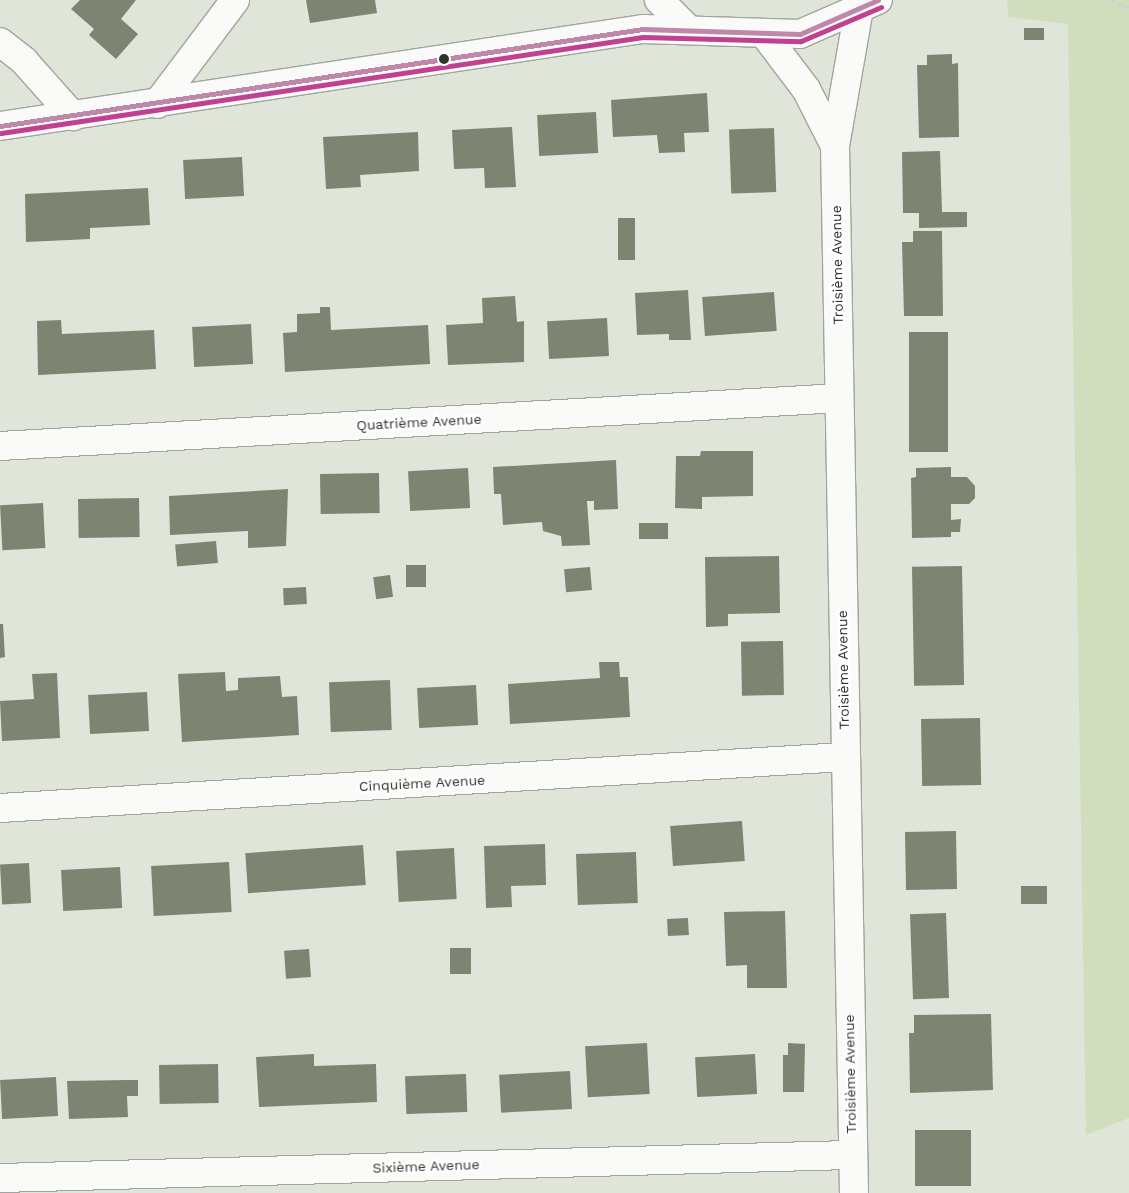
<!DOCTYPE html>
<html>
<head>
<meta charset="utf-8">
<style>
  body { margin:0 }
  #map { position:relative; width:1129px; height:1193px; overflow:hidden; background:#dfe5d9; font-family:"Work Sans",sans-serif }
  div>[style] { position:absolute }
  .green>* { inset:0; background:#d0debe }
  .building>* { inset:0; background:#7d8472; transform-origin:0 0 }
  .path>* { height:3px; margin-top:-1.5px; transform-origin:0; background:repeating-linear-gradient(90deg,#d1d2cf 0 4px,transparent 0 8px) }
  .roads { filter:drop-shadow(1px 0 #a1a59c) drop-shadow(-1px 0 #a1a59c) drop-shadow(0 1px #a1a59c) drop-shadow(0 -1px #a1a59c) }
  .street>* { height:28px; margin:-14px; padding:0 14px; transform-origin:14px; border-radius:14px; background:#fafbf9 }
  .secondary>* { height:28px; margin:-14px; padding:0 14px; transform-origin:14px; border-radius:14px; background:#fafbf9 }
  .bus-1>* { height:5px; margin:-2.5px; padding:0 2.5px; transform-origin:2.5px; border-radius:2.5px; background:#bf87aa }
  .bus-2>* { height:5px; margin:-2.5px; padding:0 2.5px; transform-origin:2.5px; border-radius:2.5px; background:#c04191 }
  .dots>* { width:14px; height:14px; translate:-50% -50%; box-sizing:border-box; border:2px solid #fff; border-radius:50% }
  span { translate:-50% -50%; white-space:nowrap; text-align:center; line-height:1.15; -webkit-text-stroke:5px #fff; paint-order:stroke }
  .street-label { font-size:14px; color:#2f332b }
</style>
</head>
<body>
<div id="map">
  <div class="green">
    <div style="clip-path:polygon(1007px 0,1129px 0,1129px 1118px,1086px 1135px,1068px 24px,1008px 17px)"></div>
  </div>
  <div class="building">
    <div style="clip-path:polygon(80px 0,136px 0,121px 19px,138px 34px,116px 59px,89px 35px,94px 29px,71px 9px)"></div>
    <div style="clip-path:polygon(306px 0,375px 0,377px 13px,310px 23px)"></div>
    <div style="left:1024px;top:28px;width:20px;height:12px"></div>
    <div style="clip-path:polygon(952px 54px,952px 64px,958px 63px,959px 137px,919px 138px,917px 65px,927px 65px,927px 55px)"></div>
    <div style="clip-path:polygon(707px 93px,709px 132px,684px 133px,685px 152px,659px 153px,657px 135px,613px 137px,611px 100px)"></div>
    <div style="left:596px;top:112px;width:41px;height:59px;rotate:87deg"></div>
    <div style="clip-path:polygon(512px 127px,516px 187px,485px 188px,484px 168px,454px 169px,452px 130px)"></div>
    <div style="left:774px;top:128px;width:64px;height:45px;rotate:88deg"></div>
    <div style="clip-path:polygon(418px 132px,419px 171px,360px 175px,361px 187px,326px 189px,323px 137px)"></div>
    <div style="clip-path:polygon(940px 151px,942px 212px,967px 212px,967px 227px,919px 228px,919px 213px,903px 213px,902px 152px)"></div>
    <div style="left:242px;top:157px;width:39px;height:59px;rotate:87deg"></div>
    <div style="clip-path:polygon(148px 188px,150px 225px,90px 228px,90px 239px,26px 242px,25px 194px)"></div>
    <div style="left:618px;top:218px;width:17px;height:42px"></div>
    <div style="clip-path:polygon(913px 231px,942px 231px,943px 316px,904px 316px,902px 242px,913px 242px)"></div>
    <div style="clip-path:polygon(688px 290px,691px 340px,669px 340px,669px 334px,637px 335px,635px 293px)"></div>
    <div style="left:774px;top:292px;width:39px;height:72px;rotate:86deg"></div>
    <div style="clip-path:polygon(515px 296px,517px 322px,524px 321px,524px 362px,448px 365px,446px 325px,483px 323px,482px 298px)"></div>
    <div style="clip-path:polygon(320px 307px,330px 307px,331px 330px,428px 325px,430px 364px,285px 372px,283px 333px,297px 332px,297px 314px,320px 313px)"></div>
    <div style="left:607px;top:318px;width:38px;height:60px;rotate:87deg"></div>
    <div style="clip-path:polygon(61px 320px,62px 334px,154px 330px,156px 369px,38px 375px,37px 321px)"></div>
    <div style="left:251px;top:324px;width:40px;height:59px;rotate:87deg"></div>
    <div style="left:909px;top:332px;width:39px;height:120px"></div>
    <div style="clip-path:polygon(701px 451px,753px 451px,753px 496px,702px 497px,702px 509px,675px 508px,676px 456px,700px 456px)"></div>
    <div style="clip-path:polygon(616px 460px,618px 509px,594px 510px,594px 501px,587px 501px,590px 545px,562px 546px,561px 536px,543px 531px,542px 522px,503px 525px,501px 494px,494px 494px,493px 467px)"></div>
    <div style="clip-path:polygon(951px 467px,951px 477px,967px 477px,975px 486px,975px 498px,969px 504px,951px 504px,951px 520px,961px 519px,960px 532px,951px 532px,951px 537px,912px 538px,911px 478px,916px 477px,916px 468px)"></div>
    <div style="left:468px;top:468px;width:40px;height:60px;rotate:87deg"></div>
    <div style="left:379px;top:473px;width:40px;height:59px;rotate:89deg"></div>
    <div style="clip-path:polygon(288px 489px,286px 546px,248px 548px,248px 531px,170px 535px,169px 496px)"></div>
    <div style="left:139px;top:498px;width:39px;height:61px;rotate:89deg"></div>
    <div style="left:43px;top:503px;width:45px;height:43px;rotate:87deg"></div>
    <div style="left:639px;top:523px;width:29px;height:16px"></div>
    <div style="left:216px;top:541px;width:22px;height:41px;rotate:85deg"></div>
    <div style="clip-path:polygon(779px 556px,780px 613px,728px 614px,728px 626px,706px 627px,705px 557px)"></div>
    <div style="left:406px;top:565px;width:20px;height:22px"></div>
    <div style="left:962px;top:566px;width:119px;height:50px;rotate:89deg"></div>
    <div style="left:590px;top:567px;width:23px;height:26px;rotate:85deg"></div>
    <div style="left:390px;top:575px;width:22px;height:17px;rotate:82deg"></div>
    <div style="left:306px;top:587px;width:17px;height:23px;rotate:87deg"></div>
    <div style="clip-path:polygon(0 624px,3px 624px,5px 657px,0 658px)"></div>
    <div style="left:783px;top:641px;width:54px;height:42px;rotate:89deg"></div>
    <div style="clip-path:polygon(599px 662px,619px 662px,620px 677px,628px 677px,630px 717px,510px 724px,508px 684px,600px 678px)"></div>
    <div style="clip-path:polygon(225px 672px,226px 691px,238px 690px,238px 678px,280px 676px,282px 697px,297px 696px,299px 735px,182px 742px,178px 674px)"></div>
    <div style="clip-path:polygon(57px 673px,60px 738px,2px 741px,0 701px,34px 699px,32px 674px)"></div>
    <div style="left:390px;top:680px;width:50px;height:61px;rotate:88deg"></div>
    <div style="left:476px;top:685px;width:40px;height:59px;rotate:87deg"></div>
    <div style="left:147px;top:692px;width:39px;height:59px;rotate:87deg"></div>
    <div style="left:980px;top:718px;width:67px;height:59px;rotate:89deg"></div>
    <div style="left:742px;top:821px;width:40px;height:72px;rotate:86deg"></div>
    <div style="left:956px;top:831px;width:58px;height:51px;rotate:89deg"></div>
    <div style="clip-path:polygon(545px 844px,546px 885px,511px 886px,512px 907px,486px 908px,484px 846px)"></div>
    <div style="left:363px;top:845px;width:40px;height:118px;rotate:86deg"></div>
    <div style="left:454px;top:848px;width:51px;height:58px;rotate:87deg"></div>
    <div style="left:636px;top:852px;width:51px;height:60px;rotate:88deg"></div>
    <div style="left:229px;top:862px;width:50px;height:78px;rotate:87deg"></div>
    <div style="left:29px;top:863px;width:40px;height:29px;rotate:87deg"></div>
    <div style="left:120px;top:867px;width:41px;height:59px;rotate:87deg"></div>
    <div style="left:1021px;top:886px;width:26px;height:18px"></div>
    <div style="clip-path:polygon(785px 911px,787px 988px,747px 988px,747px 965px,726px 966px,724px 912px)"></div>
    <div style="left:946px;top:913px;width:85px;height:36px;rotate:88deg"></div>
    <div style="left:688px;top:918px;width:17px;height:21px;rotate:87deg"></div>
    <div style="left:450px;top:948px;width:21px;height:26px"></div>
    <div style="left:309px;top:949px;width:28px;height:25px;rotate:86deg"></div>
    <div style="clip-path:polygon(991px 1014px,993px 1090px,910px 1093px,909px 1033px,914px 1033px,914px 1015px)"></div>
    <div style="left:647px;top:1043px;width:51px;height:62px;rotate:87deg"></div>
    <div style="clip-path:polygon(788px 1043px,805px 1044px,804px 1092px,783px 1092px,783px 1055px,788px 1055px)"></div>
    <div style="clip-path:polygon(314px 1054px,314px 1066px,376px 1064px,377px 1102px,259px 1107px,256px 1057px)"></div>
    <div style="left:755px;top:1054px;width:40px;height:60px;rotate:87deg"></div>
    <div style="left:218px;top:1064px;width:39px;height:59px;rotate:89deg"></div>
    <div style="left:570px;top:1071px;width:38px;height:71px;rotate:87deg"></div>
    <div style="left:466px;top:1074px;width:38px;height:61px;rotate:88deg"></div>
    <div style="left:56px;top:1077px;width:39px;height:56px;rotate:87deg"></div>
    <div style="clip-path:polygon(127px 1080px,138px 1080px,138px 1096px,127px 1096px,128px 1117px,69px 1119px,67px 1081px)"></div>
    <div style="left:971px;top:1130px;width:56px;height:56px;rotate:90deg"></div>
  </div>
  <div class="path">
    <div style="left:1110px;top:0;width:21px;rotate:23deg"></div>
  </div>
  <div class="roads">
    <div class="street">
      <div style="left:659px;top:0;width:40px;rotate:45deg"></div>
      <div style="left:765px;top:35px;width:68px;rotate:52.8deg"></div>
      <div style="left:806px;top:89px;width:64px;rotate:63deg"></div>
      <div style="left:0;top:42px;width:31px;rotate:38deg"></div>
      <div style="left:24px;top:61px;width:74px;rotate:48.3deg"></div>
      <div style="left:157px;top:104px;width:130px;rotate:-53.1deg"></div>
      <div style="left:0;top:446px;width:840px;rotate:-3.27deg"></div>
      <div style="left:0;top:808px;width:846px;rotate:-3.46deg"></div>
      <div style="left:0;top:1178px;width:852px;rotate:-1.55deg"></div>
      <div style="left:854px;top:1193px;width:1047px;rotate:-91.04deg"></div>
      <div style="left:835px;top:146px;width:139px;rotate:-80.1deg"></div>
    </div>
    <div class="secondary">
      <div style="left:0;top:126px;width:650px;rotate:-8.58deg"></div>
      <div style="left:643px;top:29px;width:157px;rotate:1.8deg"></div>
      <div style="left:800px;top:34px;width:85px;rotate:-23.6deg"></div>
    </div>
  </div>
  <div class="bus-1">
    <div style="left:0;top:126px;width:650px;rotate:-8.58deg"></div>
    <div style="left:643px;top:29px;width:157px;rotate:1.8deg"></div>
    <div style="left:800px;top:34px;width:85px;rotate:-23.6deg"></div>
  </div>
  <div class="bus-2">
    <div style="left:1px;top:133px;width:649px;rotate:-8.5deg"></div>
    <div style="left:643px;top:37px;width:158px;rotate:1.5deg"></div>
    <div style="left:801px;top:41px;width:87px;rotate:-23deg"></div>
  </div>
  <div class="dots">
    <div style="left:444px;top:59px;background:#2f332b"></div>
  </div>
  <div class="street-label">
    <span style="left:837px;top:265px;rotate:-91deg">Troisième Avenue</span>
    <span style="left:419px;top:422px;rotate:-3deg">Quatrième Avenue</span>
    <span style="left:843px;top:670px;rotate:-91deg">Troisième Avenue</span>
    <span style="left:422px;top:783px;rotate:-3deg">Cinquième Avenue</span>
    <span style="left:850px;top:1074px;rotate:-91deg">Troisième Avenue</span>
    <span style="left:426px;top:1166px;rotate:-2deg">Sixième Avenue</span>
  </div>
</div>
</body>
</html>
